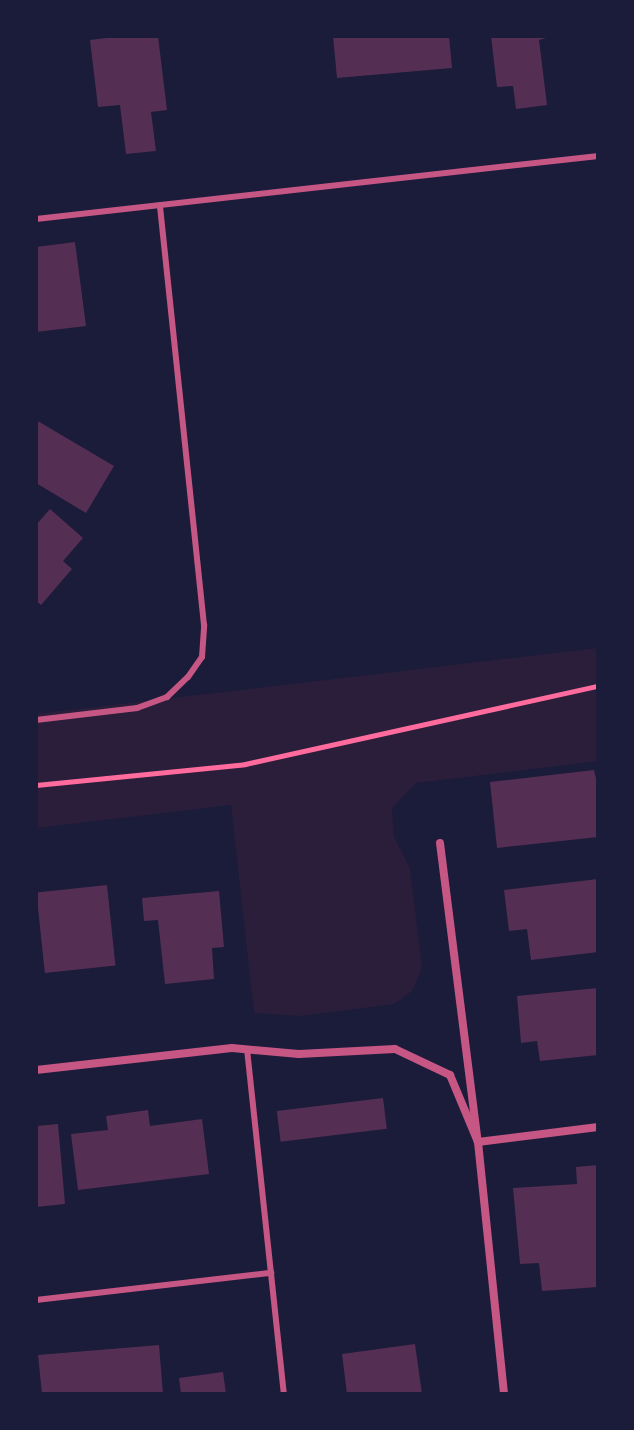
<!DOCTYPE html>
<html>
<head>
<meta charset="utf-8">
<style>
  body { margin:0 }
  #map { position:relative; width:634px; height:1430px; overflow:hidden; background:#1b1b3a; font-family:"Asap Condensed",sans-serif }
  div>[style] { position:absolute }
  .green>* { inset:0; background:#2a1e3b }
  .building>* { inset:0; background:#542f53; transform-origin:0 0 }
  .path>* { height:5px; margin:-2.5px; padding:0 2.5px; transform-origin:2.5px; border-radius:2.5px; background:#ff6b9d }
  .service>* { height:6px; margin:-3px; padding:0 3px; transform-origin:3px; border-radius:3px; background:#c65784 }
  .minor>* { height:8px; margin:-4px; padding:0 4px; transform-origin:4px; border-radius:4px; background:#c65784 }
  span { translate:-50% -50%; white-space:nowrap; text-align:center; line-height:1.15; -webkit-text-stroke:8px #1b1b3a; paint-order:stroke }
  .frame { position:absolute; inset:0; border:38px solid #1b1b3a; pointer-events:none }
</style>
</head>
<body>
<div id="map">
  <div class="green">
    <div style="clip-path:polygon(598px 648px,598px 761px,416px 783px,392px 808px,394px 837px,410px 868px,422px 968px,412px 991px,394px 1004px,300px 1016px,254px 1013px,231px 805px,36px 828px,36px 714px)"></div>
  </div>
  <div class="building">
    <div style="clip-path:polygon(123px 36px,158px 36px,167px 110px,151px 112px,156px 151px,126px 154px,120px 105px,98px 107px,90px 40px)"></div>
    <div style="clip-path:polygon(333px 36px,449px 36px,452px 68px,337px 78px)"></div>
    <div style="clip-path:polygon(491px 36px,553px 36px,539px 40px,547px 105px,516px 109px,513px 86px,497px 87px)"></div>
    <div style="clip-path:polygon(75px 242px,86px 326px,36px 332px,36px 247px)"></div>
    <div style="clip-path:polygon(36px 420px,114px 466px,86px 513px,36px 483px)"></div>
    <div style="clip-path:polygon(50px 509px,83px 538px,63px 561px,72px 569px,41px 605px,36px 601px,36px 525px)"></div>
    <div style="clip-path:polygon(594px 770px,598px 787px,598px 837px,497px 848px,490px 782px)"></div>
    <div style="clip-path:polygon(598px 879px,598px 952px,531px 960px,527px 929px,509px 931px,504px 890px)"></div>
    <div style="left:107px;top:885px;width:81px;height:71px;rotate:84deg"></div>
    <div style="clip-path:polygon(219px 891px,224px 947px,212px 948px,214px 979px,165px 984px,158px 920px,144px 921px,142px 898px)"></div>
    <div style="clip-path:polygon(598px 988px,598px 1055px,540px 1061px,537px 1041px,521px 1043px,517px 996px)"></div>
    <div style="left:383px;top:1098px;width:31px;height:107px;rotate:83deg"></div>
    <div style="clip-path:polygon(148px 1110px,150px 1126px,202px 1119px,209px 1174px,78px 1190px,71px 1134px,108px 1130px,106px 1116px)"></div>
    <div style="clip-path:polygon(58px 1124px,65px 1204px,36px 1207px,36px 1126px)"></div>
    <div style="clip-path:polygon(598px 1165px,598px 1287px,542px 1291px,539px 1263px,520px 1264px,513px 1188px,577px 1184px,576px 1167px)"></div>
    <div style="clip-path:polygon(415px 1344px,422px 1394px,347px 1394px,342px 1354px)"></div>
    <div style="clip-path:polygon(159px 1345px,163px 1394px,42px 1394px,38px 1355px)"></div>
    <div style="clip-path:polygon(223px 1372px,226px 1394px,181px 1394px,179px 1378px)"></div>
  </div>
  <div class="path">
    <div style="left:36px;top:785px;width:210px;rotate:-5.7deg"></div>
    <div style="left:245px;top:764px;width:362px;rotate:-12.5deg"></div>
  </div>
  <div class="service">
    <div style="left:36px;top:219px;width:566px;rotate:-6.4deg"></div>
    <div style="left:36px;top:720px;width:102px;rotate:-6.8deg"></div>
    <div style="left:137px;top:708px;width:32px;rotate:-20deg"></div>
    <div style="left:167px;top:697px;width:29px;rotate:-44deg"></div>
    <div style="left:188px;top:677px;width:24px;rotate:-55deg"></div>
    <div style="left:202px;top:657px;width:32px;rotate:-86deg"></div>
    <div style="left:204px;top:625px;width:422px;rotate:-96deg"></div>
    <div style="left:247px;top:1049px;width:347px;rotate:83.9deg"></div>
    <div style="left:36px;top:1300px;width:237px;rotate:-6.6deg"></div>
  </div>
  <div class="minor">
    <div style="left:440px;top:843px;width:301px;rotate:82.8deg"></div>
    <div style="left:478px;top:1142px;width:253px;rotate:84.1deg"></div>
    <div style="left:36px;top:1070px;width:197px;rotate:-6.4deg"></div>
    <div style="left:232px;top:1048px;width:67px;rotate:5.1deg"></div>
    <div style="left:299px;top:1054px;width:96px;rotate:-3deg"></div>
    <div style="left:395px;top:1049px;width:61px;rotate:25.3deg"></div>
    <div style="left:450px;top:1075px;width:73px;rotate:67.3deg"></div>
    <div style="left:478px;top:1142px;width:121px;rotate:-7.1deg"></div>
  </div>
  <div class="frame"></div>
</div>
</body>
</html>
